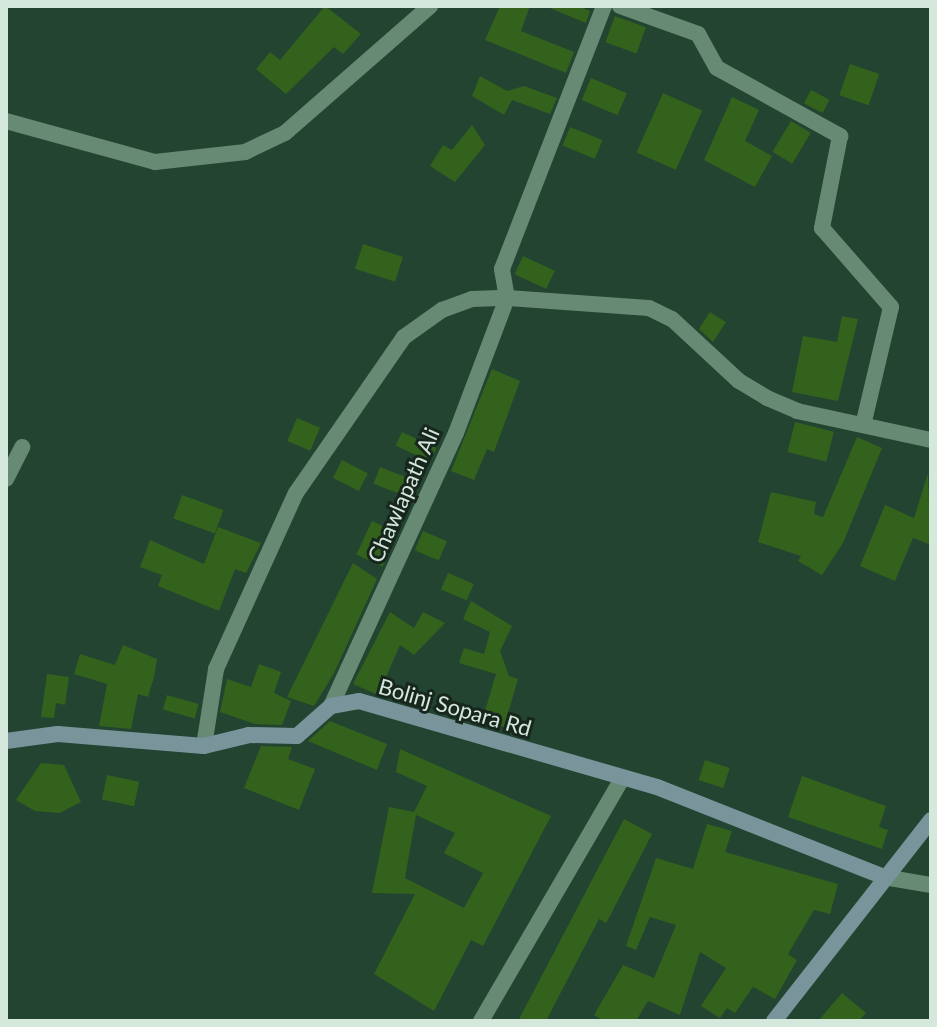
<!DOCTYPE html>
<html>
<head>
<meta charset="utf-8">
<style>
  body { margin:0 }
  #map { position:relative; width:937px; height:1027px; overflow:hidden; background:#224431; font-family:Lato,sans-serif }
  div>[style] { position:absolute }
  .building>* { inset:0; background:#33621c; transform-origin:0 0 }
  .street>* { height:16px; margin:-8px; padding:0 8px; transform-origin:8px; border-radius:8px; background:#668a74 }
  .secondary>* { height:16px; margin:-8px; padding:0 8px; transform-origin:8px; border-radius:8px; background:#79959b }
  span { translate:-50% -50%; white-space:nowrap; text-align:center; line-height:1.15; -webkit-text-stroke:6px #18271e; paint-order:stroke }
  .street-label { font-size:22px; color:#d5e8dc }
  .frame { position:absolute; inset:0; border:8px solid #d5e8dc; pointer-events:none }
</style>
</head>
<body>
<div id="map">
  <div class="building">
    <div style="clip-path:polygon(325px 6px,361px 34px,343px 54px,334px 47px,286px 94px,256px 69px,270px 52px,280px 60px)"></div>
    <div style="clip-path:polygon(500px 6px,530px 6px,521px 31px,574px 52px,566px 73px,485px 40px)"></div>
    <div style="clip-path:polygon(545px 6px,578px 6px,590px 11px,586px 23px)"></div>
    <div style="left:615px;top:16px;width:33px;height:28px;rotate:20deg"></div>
    <div style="left:850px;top:64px;width:31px;height:33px;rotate:19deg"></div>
    <div style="clip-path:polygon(480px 76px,507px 91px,524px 86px,557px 98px,550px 114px,512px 100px,504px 115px,472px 96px)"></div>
    <div style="left:591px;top:78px;width:39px;height:24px;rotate:23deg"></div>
    <div style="left:811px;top:90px;width:21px;height:15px;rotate:28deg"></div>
    <div style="left:663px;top:93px;width:43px;height:65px;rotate:24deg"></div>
    <div style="clip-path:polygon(732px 97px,759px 110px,745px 141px,772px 156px,755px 187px,704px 160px)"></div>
    <div style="left:791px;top:121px;width:23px;height:36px;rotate:31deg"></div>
    <div style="clip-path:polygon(472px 125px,485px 145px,455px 182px,430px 166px,443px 145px,452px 150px)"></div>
    <div style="left:570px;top:127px;width:35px;height:20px;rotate:22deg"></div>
    <div style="left:363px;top:244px;width:42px;height:26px;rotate:18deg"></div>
    <div style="left:523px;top:256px;width:35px;height:20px;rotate:25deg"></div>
    <div style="clip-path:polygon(710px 312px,726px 322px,713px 342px,699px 329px)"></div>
    <div style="clip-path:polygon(842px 316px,858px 319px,838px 401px,792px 392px,803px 336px,837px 342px)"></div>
    <div style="clip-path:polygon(492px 369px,520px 381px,494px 452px,487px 449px,474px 480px,451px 471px)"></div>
    <div style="left:297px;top:418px;width:25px;height:25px;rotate:23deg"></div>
    <div style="left:795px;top:422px;width:40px;height:31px;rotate:14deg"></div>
    <div style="left:402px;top:432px;width:38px;height:15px;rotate:25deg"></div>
    <div style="clip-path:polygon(857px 437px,882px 448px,843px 543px,822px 575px,798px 561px,801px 556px,758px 542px,771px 492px,816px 502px,814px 514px,823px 517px)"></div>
    <div style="left:342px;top:460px;width:29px;height:20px;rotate:27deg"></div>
    <div style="left:380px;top:467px;width:36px;height:18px;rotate:21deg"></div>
    <div style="clip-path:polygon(928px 473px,931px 545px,913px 538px,895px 581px,860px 566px,885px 505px,914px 518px)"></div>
    <div style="left:182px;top:495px;width:44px;height:25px;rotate:20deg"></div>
    <div style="left:372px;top:521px;width:29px;height:37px;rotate:25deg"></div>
    <div style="clip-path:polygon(218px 527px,261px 543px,246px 573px,235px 569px,219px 611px,158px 586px,162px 575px,140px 567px,150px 540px,204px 564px)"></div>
    <div style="left:423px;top:531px;width:26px;height:21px;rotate:23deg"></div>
    <div style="clip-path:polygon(353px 563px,377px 579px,334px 673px,314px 706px,287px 697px)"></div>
    <div style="left:448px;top:573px;width:28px;height:18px;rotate:23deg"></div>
    <div style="clip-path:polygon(471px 601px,512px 626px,500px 651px,509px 676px,518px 679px,504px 727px,482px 721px,496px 674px,459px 663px,464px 648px,484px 654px,490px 632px,463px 619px)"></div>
    <div style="clip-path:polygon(390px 612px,414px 628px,423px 612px,445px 623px,414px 655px,400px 645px,378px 695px,353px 684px)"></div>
    <div style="clip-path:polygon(123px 645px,157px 659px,154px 677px,148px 697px,138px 694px,131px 729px,99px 726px,107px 684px,74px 674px,80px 654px,115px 665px)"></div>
    <div style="clip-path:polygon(259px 664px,281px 672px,274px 693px,291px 701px,282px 725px,255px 724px,220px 712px,227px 679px,251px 687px)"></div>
    <div style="clip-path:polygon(47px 674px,69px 677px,65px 705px,56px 703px,54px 718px,41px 717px)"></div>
    <div style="left:167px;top:695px;width:33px;height:15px;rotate:16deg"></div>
    <div style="clip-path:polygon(330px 721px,387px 744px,377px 770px,308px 741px)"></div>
    <div style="clip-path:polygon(261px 746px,292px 747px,288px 759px,315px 769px,299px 810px,244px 788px)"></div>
    <div style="clip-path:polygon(evenodd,400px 749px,551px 816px,483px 946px,471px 940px,434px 1011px,374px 974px,415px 894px,372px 893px,389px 807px,414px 812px,427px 786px,396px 772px,400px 749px,416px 815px,455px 833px,444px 853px,483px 873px,464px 908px,405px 878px,416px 815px)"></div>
    <div style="left:705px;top:760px;width:26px;height:21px;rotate:18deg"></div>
    <div style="clip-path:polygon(41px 763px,64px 765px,81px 802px,60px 813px,35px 811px,16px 800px)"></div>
    <div style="left:107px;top:775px;width:33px;height:25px;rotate:12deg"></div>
    <div style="clip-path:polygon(802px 776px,886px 806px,879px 827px,888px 830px,882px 849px,788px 817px)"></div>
    <div style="clip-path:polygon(624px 819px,652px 834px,611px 914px,606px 923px,599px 919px,546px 1021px,518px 1021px)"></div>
    <div style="clip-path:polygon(707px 824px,732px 831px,725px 852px,838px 884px,830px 914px,814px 910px,788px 954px,797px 960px,775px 999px,753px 987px,735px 1013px,727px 1008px,720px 1018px,701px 1006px,726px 968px,700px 952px,680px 1015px,648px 1001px,636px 1021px,604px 1021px,594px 1015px,623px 965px,654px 978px,676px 925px,650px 917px,636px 950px,626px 946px,656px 858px,693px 869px)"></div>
    <div style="clip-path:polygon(842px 993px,866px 1013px,859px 1021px,818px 1021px)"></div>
  </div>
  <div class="street">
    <div style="left:620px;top:6px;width:83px;rotate:19.7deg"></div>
    <div style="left:698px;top:34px;width:39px;rotate:61deg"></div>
    <div style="left:717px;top:68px;width:141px;rotate:28.9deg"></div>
    <div style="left:840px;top:136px;width:94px;rotate:101.1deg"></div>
    <div style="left:822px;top:228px;width:105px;rotate:48.9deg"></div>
    <div style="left:891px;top:307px;width:121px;rotate:103.3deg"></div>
    <div style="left:6px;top:121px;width:155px;rotate:15.4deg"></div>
    <div style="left:155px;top:162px;width:91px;rotate:-6.3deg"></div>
    <div style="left:245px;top:152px;width:44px;rotate:-25.4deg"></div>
    <div style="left:285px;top:133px;width:193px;rotate:-41.2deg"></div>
    <div style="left:507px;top:298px;width:29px;rotate:-100deg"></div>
    <div style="left:502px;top:269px;width:282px;rotate:-68.8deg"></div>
    <div style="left:6px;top:479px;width:36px;rotate:-63deg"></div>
    <div style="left:331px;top:706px;width:300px;rotate:-65.4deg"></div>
    <div style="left:456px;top:433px;width:144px;rotate:-69.3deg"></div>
    <div style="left:204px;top:746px;width:78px;rotate:-81.1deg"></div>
    <div style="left:216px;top:669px;width:193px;rotate:-65.6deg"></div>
    <div style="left:296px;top:493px;width:190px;rotate:-55.3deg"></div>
    <div style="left:404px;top:337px;width:47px;rotate:-35.4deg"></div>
    <div style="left:442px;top:310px;width:32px;rotate:-20deg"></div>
    <div style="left:472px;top:299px;width:35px;rotate:-2deg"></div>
    <div style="left:507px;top:298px;width:142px;rotate:4deg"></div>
    <div style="left:649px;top:308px;width:25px;rotate:26deg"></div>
    <div style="left:672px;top:319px;width:91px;rotate:42.8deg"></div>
    <div style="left:739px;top:381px;width:33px;rotate:31deg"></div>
    <div style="left:767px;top:398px;width:33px;rotate:23deg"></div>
    <div style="left:797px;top:411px;width:137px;rotate:12.2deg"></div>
    <div style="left:884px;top:877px;width:48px;rotate:9.7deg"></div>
    <div style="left:481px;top:1021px;width:280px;rotate:-59.8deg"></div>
  </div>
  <div class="secondary">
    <div style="left:6px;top:741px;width:52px;rotate:-7.7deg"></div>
    <div style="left:58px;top:734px;width:146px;rotate:4.7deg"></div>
    <div style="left:204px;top:746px;width:46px;rotate:-13.7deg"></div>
    <div style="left:249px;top:735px;width:48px;rotate:1.2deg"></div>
    <div style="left:297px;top:736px;width:45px;rotate:-41.4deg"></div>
    <div style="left:331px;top:706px;width:28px;rotate:-10deg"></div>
    <div style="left:359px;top:701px;width:310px;rotate:16.1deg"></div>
    <div style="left:657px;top:787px;width:244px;rotate:21.6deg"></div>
    <div style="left:774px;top:1021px;width:255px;rotate:-52deg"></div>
  </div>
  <div class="street-label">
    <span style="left:403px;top:495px;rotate:-66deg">Chawlapath Ali</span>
    <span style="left:455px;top:707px;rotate:16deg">Bolinj Sopara Rd</span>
  </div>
  <div class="frame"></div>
</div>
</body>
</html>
